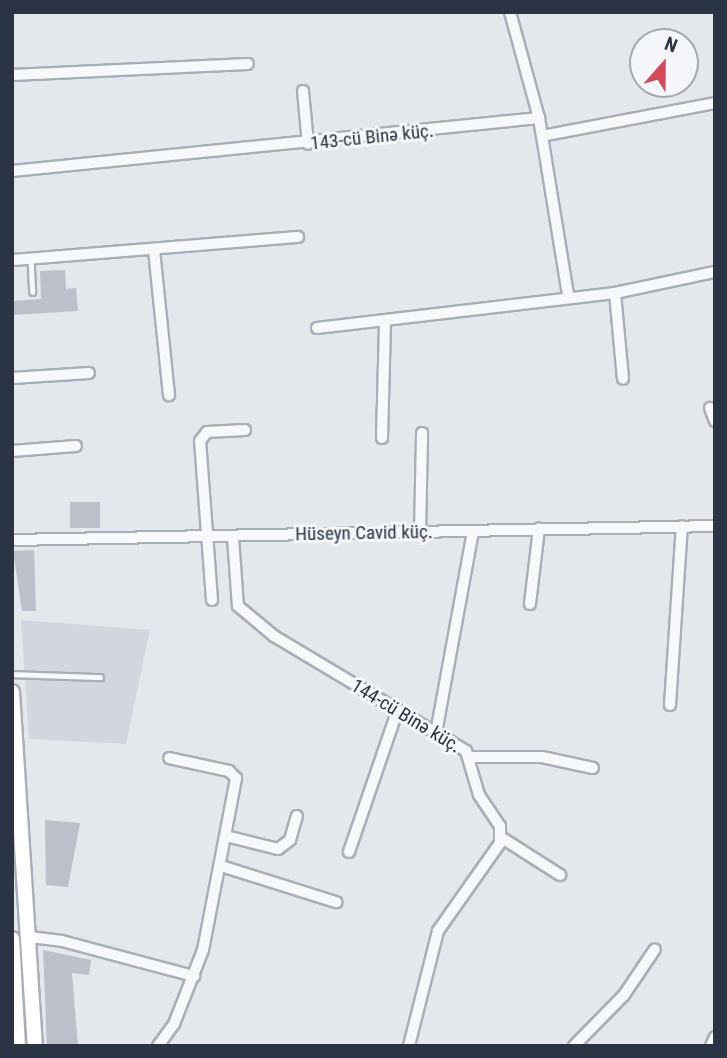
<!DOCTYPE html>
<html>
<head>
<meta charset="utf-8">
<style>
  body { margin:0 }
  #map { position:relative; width:727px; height:1058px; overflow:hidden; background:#e4e7ec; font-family:"Roboto Condensed",sans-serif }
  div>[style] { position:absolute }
  .built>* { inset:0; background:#d2d6de }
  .building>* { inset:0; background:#bbc0ca; transform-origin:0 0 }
  .roads { filter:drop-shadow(2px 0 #a9aeb7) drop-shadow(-2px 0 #a9aeb7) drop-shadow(0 2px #a9aeb7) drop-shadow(0 -2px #a9aeb7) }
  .lane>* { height:4.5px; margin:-2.25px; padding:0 2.25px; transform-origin:2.25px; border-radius:2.25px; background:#f7f8fa }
  .street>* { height:10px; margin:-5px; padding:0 5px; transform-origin:5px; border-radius:5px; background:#f7f8fa }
  .secondary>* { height:14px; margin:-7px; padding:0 7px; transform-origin:7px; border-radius:7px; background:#fff }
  span { translate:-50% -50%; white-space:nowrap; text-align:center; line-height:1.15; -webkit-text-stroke:6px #f4f6f9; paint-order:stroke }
  .street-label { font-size:19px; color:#2b3445 }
  .frame { position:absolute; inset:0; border:14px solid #2b3445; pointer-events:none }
  .north { position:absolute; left:629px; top:28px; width:70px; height:70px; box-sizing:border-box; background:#f4f6f9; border:2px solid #a4a8b1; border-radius:50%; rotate:21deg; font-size:19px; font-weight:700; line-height:28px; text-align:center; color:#2b3445 }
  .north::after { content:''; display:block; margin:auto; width:24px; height:32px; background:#d1495b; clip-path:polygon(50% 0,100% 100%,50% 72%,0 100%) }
</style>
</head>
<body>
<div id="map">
  <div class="built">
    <div style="clip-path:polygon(21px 620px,150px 630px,126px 744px,29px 739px)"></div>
  </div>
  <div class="building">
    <div style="clip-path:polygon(65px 270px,66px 289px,76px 288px,78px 311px,12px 315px,12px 301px,41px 299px,40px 271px)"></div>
    <div style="left:100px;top:502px;width:26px;height:30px;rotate:90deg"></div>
    <div style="clip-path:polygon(34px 550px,36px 611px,22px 611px,13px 551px)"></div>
    <div style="clip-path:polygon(45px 820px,80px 823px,68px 887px,46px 885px)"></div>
    <div style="clip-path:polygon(43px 950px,91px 960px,89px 975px,72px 973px,78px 1046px,47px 1046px)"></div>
  </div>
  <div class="roads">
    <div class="lane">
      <div style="left:31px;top:259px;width:33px;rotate:87deg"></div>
      <div style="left:12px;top:674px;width:88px;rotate:2deg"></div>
    </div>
    <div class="street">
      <div style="left:510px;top:12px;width:110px;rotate:74.7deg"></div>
      <div style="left:12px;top:75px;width:236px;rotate:-2.7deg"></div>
      <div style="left:303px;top:91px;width:53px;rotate:84.6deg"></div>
      <div style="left:542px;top:136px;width:161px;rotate:80.7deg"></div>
      <div style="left:12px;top:171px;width:530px;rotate:-5.74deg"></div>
      <div style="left:539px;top:118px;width:18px;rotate:81deg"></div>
      <div style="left:542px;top:136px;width:176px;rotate:-10.8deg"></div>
      <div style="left:154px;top:250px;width:146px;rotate:84.1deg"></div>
      <div style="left:12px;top:260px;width:287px;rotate:-4.6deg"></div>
      <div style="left:615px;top:293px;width:86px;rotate:84.7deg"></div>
      <div style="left:317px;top:328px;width:300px;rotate:-6.7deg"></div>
      <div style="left:615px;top:293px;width:102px;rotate:-11.9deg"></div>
      <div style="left:12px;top:378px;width:77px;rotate:-3.7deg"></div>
      <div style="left:710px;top:408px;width:14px;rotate:69deg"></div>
      <div style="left:382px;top:438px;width:116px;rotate:-88.5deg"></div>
      <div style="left:12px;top:451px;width:64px;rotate:-4.5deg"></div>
      <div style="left:420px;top:532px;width:99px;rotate:-88.8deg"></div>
      <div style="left:233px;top:537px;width:69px;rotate:85.9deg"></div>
      <div style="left:238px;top:606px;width:47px;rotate:39.8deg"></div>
      <div style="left:274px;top:636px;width:224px;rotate:30.9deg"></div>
      <div style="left:466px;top:751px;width:46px;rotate:73.5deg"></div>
      <div style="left:479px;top:795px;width:37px;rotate:56deg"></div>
      <div style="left:500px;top:826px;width:17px;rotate:90deg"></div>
      <div style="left:500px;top:843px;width:108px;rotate:125.2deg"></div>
      <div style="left:438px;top:931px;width:119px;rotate:104.2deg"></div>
      <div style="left:12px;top:540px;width:703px;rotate:-1.14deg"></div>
      <div style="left:212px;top:600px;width:159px;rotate:-94.3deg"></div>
      <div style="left:200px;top:441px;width:11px;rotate:-52deg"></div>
      <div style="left:207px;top:432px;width:38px;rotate:-3deg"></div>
      <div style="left:530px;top:604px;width:76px;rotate:-83.2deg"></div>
      <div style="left:670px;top:705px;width:179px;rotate:-86.2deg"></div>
      <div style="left:436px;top:733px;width:205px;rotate:-79.6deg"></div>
      <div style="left:469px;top:757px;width:73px"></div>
      <div style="left:542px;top:757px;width:52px;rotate:12.2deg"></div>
      <div style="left:226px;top:836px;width:54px;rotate:14deg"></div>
      <div style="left:278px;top:849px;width:15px;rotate:-37deg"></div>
      <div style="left:290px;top:840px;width:25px;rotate:-74deg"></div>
      <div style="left:502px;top:838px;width:69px;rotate:32.5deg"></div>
      <div style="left:349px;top:852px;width:148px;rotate:-71.1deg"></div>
      <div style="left:221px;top:866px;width:121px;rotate:17.4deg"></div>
      <div style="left:30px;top:937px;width:32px;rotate:7deg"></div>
      <div style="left:62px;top:941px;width:137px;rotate:14.9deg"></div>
      <div style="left:158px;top:1046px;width:27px;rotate:-54deg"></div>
      <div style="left:174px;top:1024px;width:79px;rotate:-68.6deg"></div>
      <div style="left:203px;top:950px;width:175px;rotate:-79.1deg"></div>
      <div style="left:236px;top:778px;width:10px;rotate:-135deg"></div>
      <div style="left:229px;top:771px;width:61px;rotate:-167.8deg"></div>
      <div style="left:574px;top:1046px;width:71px;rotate:-45.6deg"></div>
      <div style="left:624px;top:995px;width:55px;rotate:-56deg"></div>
      <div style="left:711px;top:1046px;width:10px;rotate:-66deg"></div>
    </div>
    <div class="secondary">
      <div style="left:12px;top:692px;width:355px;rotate:86.3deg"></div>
      <div style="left:12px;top:939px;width:107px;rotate:86.8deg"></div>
    </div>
  </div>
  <div class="street-label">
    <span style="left:372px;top:137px;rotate:-6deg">143-cü Binə küç.</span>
    <span style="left:364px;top:533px;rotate:-1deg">Hüseyn Cavid küç.</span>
    <span style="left:406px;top:716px;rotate:31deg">144-cü Binə küç.</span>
  </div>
  <div class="frame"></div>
  <div class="north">N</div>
</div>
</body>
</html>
